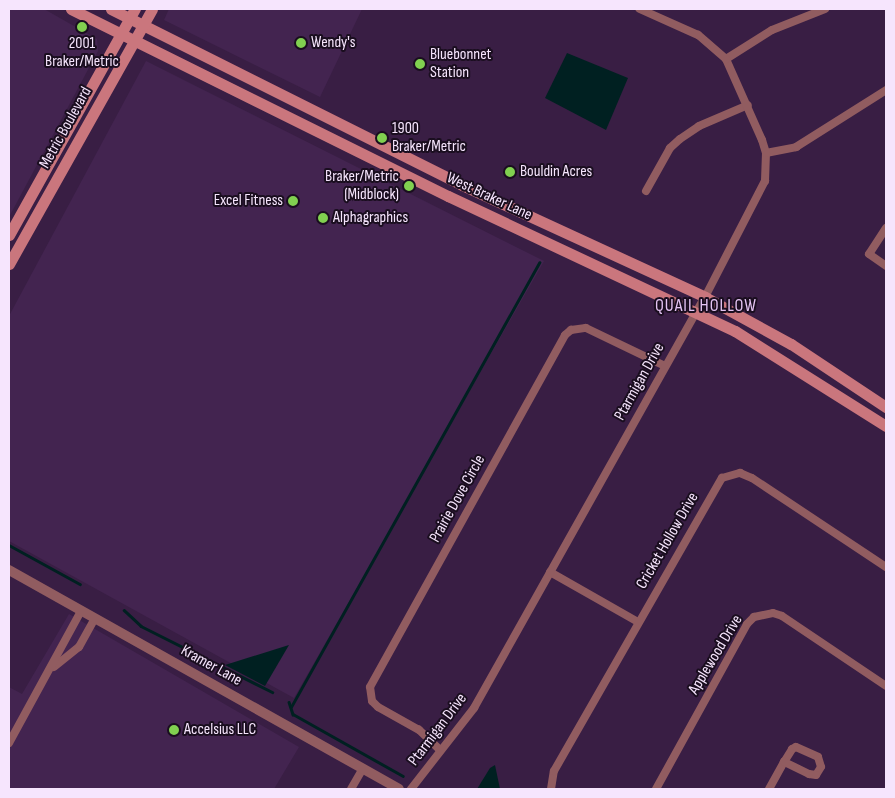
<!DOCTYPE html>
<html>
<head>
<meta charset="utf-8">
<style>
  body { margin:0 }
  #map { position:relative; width:895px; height:798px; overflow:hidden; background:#391e44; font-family:"Sofia Sans Condensed",sans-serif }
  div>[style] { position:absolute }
  .built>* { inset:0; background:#432450 }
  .water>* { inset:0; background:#002021 }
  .stream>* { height:2.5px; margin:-1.25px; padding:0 1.25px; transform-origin:1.25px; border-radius:1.25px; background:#002021 }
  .minor>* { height:8px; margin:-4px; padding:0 4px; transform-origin:4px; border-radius:4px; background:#915c60 }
  .tertiary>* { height:10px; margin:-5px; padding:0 5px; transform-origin:5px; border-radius:5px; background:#915c60 }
  .secondary>* { height:11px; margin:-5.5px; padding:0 5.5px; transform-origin:5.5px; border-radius:5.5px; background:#ca767d }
  .dots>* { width:14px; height:14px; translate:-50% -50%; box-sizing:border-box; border:2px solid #1a0e1f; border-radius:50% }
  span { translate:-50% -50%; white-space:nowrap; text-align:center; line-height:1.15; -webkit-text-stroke:4px #1a0e1f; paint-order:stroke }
  .poi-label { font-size:16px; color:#f6e5fd }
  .left { translate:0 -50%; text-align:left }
  .right { translate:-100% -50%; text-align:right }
  .street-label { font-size:16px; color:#f6e5fd }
  .neighbourhood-label { font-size:18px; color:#e5c4f4; letter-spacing:1px }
  .frame { position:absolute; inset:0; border:10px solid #f6e5fd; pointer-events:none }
</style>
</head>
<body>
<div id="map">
  <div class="built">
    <div style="clip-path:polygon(9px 9px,44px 9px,97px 39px,98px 51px,9px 217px)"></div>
    <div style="clip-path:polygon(169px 9px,362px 9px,320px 97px,164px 20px)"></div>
    <div style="clip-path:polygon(146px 61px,544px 261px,294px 698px,9px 541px,9px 316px)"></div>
    <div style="clip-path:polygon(69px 614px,299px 747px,274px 789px,9px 789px,9px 687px,22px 694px)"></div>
  </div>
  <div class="water">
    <div style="clip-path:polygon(567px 53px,628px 78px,606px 130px,545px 98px)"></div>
    <div style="clip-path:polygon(289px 645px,265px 686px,225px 665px)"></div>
    <div style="clip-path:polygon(495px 765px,500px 789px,477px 789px,490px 768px)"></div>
  </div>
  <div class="stream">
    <div style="left:9px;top:545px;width:81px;rotate:28.8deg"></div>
    <div style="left:124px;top:610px;width:23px;rotate:43deg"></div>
    <div style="left:141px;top:626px;width:147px;rotate:26.7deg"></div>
    <div style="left:289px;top:702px;width:13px;rotate:72deg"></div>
    <div style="left:293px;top:714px;width:126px;rotate:29.4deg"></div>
    <div style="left:291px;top:707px;width:509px;rotate:-60.81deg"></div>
  </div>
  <div class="minor">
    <div style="left:726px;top:59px;width:54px;rotate:-32.2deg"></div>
    <div style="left:772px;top:30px;width:57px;rotate:-21.6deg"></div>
    <div style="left:766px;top:153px;width:31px;rotate:-11deg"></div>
    <div style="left:796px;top:147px;width:107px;rotate:-32.3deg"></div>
    <div style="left:646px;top:191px;width:49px;rotate:-60.8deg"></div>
    <div style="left:670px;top:148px;width:13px;rotate:-42deg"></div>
    <div style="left:680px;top:139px;width:23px;rotate:-34deg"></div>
    <div style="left:699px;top:126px;width:53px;rotate:-23.2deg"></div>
    <div style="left:886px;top:228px;width:31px;rotate:123deg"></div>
    <div style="left:869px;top:254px;width:21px;rotate:35deg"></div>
    <div style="left:550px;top:572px;width:101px;rotate:29.6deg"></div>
    <div style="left:54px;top:667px;width:32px;rotate:-39deg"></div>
    <div style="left:79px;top:647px;width:33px;rotate:-61deg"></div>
    <div style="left:9px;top:743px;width:150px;rotate:-61.4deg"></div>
    <div style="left:439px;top:749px;width:28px;rotate:-136deg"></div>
    <div style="left:419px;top:730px;width:47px;rotate:-150.7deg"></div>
    <div style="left:378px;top:707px;width:8px;rotate:-135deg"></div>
    <div style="left:372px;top:701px;width:14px;rotate:-98deg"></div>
    <div style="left:370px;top:687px;width:402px;rotate:-61deg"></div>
    <div style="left:565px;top:335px;width:8px;rotate:-40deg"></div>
    <div style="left:571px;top:330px;width:15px;rotate:-8deg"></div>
    <div style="left:586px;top:328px;width:88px;rotate:25.7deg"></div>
    <div style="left:351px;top:789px;width:24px;rotate:-60deg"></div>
    <div style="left:411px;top:789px;width:103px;rotate:-52.1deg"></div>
    <div style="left:474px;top:708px;width:471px;rotate:-60.7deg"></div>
    <div style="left:705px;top:297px;width:131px;rotate:-62.7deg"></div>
    <div style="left:765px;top:181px;width:28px;rotate:-88deg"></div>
    <div style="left:766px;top:153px;width:14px;rotate:-107deg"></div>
    <div style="left:762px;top:140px;width:89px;rotate:-114deg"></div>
    <div style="left:726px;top:59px;width:37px;rotate:-139deg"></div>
    <div style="left:698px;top:35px;width:64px;rotate:-155.9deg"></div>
    <div style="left:551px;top:789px;width:18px;rotate:-81deg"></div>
    <div style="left:554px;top:771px;width:338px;rotate:-60.2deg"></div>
    <div style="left:722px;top:478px;width:19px;rotate:-16deg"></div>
    <div style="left:740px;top:473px;width:13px;rotate:23deg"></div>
    <div style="left:752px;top:478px;width:161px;rotate:33.6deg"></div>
    <div style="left:656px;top:789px;width:188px;rotate:-61.1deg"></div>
    <div style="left:747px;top:624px;width:10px;rotate:-45deg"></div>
    <div style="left:754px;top:617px;width:19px;rotate:-12deg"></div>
    <div style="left:773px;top:613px;width:9px;rotate:18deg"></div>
    <div style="left:782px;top:616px;width:125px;rotate:33.9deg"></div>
    <div style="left:769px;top:789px;width:31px;rotate:-61deg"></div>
    <div style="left:784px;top:762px;width:15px;rotate:-58deg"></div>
    <div style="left:792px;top:749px;width:4px;rotate:-27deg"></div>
    <div style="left:796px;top:747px;width:24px;rotate:24deg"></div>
    <div style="left:818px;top:757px;width:10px;rotate:73deg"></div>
    <div style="left:821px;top:767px;width:9px;rotate:122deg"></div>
    <div style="left:816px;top:775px;width:7px;rotate:-172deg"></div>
    <div style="left:809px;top:774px;width:28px;rotate:-154deg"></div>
  </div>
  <div class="tertiary">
    <div style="left:9px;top:570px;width:447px;rotate:29.3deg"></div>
  </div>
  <div class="secondary">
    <div style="left:71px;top:9px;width:421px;rotate:26.4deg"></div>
    <div style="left:448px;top:196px;width:317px;rotate:25.2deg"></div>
    <div style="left:735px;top:331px;width:178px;rotate:32.2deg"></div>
    <div style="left:111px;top:9px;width:393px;rotate:26.6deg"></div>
    <div style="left:462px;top:185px;width:268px;rotate:24.7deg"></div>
    <div style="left:705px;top:297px;width:98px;rotate:28.7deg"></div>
    <div style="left:791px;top:344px;width:114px;rotate:33.6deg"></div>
    <div style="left:9px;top:235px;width:259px;rotate:-60.9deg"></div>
    <div style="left:9px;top:264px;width:292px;rotate:-60.7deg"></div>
  </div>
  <div class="dots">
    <div style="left:82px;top:27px;background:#81d050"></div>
    <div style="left:301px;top:43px;background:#81d050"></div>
    <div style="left:420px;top:64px;background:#81d050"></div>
    <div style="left:382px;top:138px;background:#81d050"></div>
    <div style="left:510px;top:172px;background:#81d050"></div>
    <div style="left:409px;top:186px;background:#81d050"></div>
    <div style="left:293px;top:201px;background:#81d050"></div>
    <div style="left:323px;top:218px;background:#81d050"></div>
    <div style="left:174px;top:730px;background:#81d050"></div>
  </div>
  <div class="poi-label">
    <span class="left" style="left:311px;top:43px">Wendy's</span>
    <span style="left:82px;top:53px">2001<br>Braker/Metric</span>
    <span class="left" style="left:430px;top:64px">Bluebonnet<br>Station</span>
    <span class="left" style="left:392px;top:138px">1900<br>Braker/Metric</span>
    <span class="left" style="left:520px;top:172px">Bouldin Acres</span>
    <span class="right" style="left:399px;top:186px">Braker/Metric<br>(Midblock)</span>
    <span class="right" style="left:283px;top:201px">Excel Fitness</span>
    <span class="left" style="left:333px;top:218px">Alphagraphics</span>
    <span class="left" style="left:184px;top:730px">Accelsius LLC</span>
  </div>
  <div class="street-label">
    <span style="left:66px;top:128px;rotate:-61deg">Metric Boulevard</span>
    <span style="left:489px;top:197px;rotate:25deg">West Braker Lane</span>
    <span style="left:640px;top:382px;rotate:-61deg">Ptarmigan Drive</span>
    <span style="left:458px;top:499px;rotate:-61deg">Prairie Dove Circle</span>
    <span style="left:668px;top:541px;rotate:-60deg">Cricket Hollow Drive</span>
    <span style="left:716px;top:655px;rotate:-59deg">Applewood Drive</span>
    <span style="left:211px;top:666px;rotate:29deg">Kramer Lane</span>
    <span style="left:438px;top:730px;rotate:-53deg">Ptarmigan Drive</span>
  </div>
  <div class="neighbourhood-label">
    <span style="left:706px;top:306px">QUAIL HOLLOW</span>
  </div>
  <div class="frame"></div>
</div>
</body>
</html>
